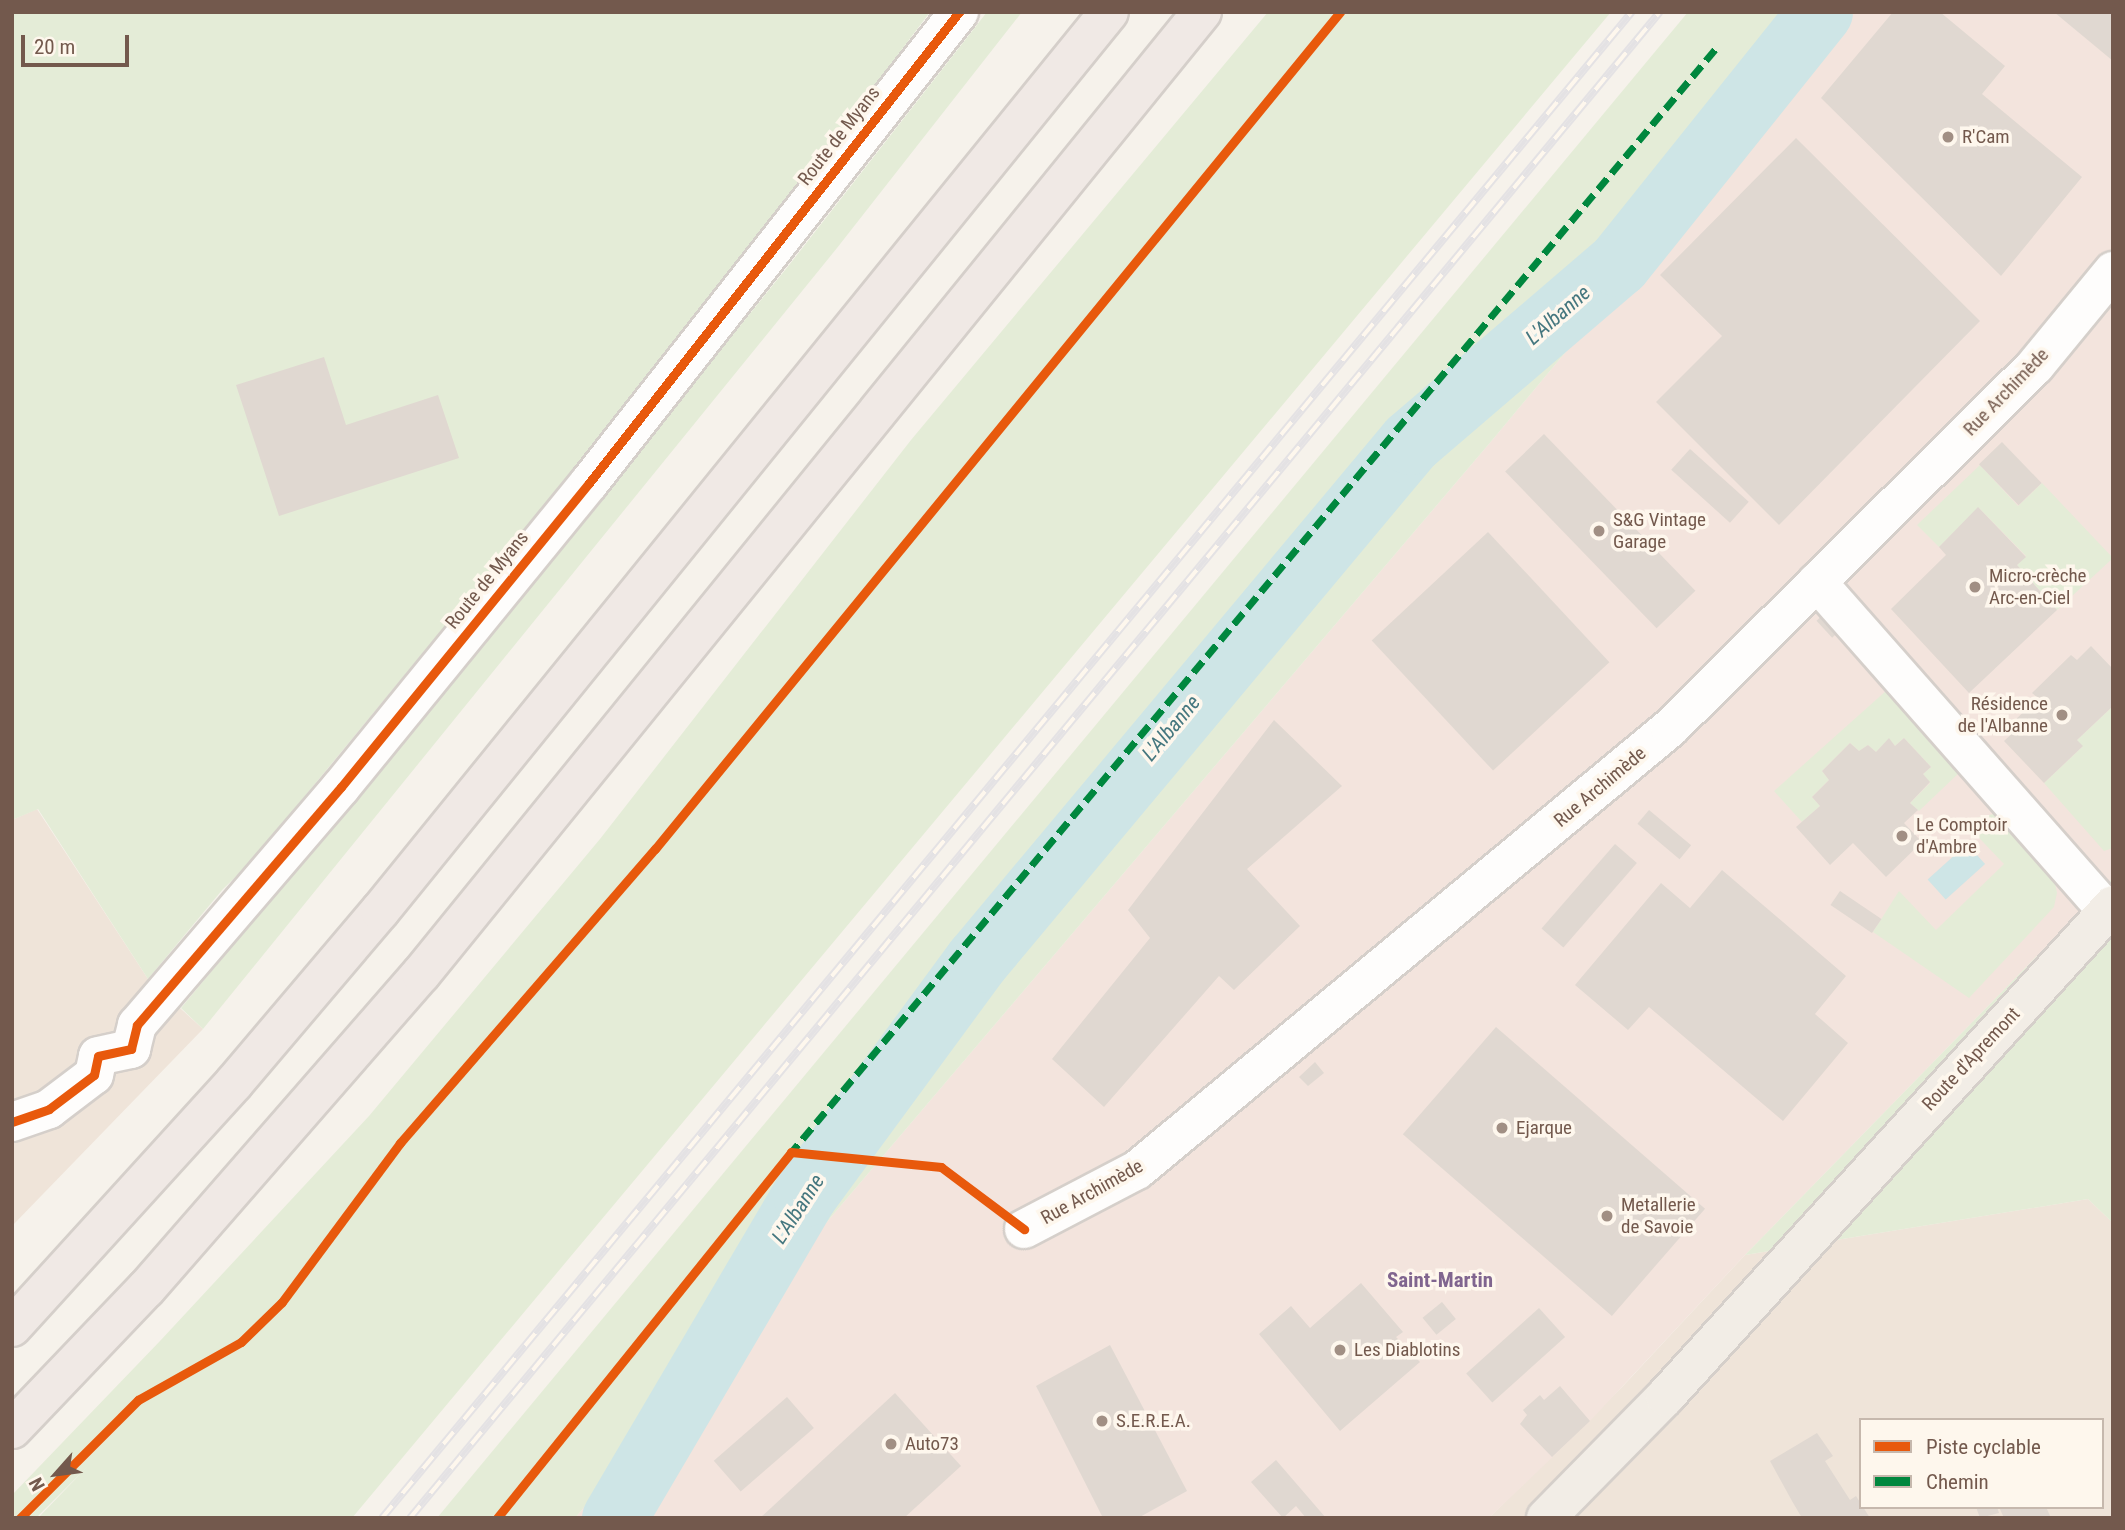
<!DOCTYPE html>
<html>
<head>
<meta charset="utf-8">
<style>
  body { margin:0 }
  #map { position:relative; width:2125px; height:1530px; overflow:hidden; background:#f6f2eb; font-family:"Roboto Condensed",sans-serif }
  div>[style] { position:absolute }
  .residential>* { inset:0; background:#efe4d9 }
  .commercial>* { inset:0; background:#f3e4dd }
  .green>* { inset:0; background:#e4ecd7 }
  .water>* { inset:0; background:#cee5e6; transform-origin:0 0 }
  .river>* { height:65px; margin:-32.5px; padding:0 32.5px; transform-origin:32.5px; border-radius:32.5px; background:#cee5e6 }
  .building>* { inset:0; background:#e0d8d1; transform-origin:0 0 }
  .roads { filter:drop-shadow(2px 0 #d5cfca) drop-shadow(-2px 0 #d5cfca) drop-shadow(0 2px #d5cfca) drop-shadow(0 -2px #d5cfca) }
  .minor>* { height:38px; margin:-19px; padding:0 19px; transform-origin:19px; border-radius:19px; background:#fefdfc }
  .major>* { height:38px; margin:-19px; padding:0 19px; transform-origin:19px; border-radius:19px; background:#f2ede6 }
  .highway>* { height:38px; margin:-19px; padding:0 19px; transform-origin:19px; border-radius:19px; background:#f0e9e5 }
  .rail>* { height:8px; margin-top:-4px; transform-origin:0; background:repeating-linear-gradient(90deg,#fef7ed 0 16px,#e4e2e4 0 32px); box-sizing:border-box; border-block:2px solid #e4e2e4 }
  .quiet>* { height:7px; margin-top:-3.5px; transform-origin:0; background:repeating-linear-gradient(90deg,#00873e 0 14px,transparent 0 21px) }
  .cycleway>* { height:9px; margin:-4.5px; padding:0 4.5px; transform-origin:4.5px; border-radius:4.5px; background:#e8590c }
  .dots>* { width:19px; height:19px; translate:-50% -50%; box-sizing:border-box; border:4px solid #fef7ed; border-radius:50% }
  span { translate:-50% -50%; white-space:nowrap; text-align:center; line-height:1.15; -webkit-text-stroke:7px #fef7ed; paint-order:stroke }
  .street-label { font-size:19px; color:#73594d }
  .poi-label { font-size:19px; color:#73594d }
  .left { translate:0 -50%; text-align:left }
  .right { translate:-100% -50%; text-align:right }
  .water-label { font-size:21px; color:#45777f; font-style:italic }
  .neighbourhood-label { font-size:21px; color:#80658f; font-weight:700 }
  .frame { position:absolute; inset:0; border:14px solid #73594d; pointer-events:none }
  .legend { position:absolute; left:1859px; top:1418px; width:245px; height:91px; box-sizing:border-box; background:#fef7ed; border:2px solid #c6b8ad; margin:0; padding:9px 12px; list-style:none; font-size:21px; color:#73594d }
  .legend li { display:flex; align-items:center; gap:14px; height:35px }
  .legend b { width:35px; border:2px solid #c6b8ad }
  .north { position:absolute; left:21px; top:1439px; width:70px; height:70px; -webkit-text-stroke:5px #fef7ed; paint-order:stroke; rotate:242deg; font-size:19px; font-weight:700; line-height:28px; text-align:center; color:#73594d }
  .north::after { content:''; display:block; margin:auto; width:24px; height:32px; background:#73594d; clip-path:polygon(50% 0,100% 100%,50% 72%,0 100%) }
  .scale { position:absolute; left:21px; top:35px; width:108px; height:32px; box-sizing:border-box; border:4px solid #73594d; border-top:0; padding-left:9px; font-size:21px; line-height:24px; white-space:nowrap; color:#73594d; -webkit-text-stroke:5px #fef7ed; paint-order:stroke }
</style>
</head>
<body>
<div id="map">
  <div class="residential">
    <div style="clip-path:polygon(37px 809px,148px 979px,203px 1029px,12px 1226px,12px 820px)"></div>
    <div style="clip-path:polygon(evenodd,2088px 1199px,2113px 1223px,2113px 1518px,1489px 1518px,1624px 1385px,1745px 1255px,2088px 1199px,1861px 1420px,2102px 1420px,2102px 1507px,1861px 1507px,1861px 1420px)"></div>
  </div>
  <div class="commercial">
    <div style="clip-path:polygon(1849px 12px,2113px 12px,2113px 878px,1745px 1255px,1590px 1421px,1489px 1518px,575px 1518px,1494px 438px)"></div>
  </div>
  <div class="green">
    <div style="clip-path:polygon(12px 12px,930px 12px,709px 306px,248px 865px,223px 889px,148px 979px,38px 809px,12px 820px)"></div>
    <div style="clip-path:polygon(987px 12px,1022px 12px,837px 248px,203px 1029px,181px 1008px,427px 712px,786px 269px)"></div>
    <div style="clip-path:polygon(1268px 12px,1611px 12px,352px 1518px,38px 1518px,88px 1466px,36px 1518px,12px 1518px,12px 1495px,160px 1341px,369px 1116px,600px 839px,911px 440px)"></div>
    <div style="clip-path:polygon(1688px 12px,1849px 12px,1494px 438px,575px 1518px,437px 1518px)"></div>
    <div style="clip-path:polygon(1980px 465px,2018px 506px,2042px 483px,2113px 558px,2057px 610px,2017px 565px,2026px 556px,1979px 508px,1939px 547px,1917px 525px)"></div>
    <div style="clip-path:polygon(1887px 690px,1961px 771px,1919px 811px,1910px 803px,1930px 783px,1923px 774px,1931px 767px,1904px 738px,1895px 746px,1889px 739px,1876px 752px,1868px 745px,1859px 751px,1850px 743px,1822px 771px,1829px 780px,1812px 797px,1820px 806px,1802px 822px,1774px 791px)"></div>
    <div style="clip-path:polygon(2113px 706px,2113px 848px,2104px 851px,2044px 783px,2082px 747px,2077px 740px)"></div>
    <div style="clip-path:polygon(1998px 813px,2053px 873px,2057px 893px,2054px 907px,1969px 998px,1873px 932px,1899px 891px,1936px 930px,2004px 864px,1963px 821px)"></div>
    <div style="clip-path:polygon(2113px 878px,2113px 1223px,2088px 1199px,1745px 1255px)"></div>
  </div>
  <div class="water">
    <div style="left:1967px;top:844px;width:27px;height:53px;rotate:48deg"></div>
  </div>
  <div class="river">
    <div style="left:614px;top:1518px;width:376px;rotate:-59.5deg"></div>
    <div style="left:805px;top:1194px;width:290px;rotate:-53.7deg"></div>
    <div style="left:977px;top:960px;width:675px;rotate:-50.11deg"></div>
    <div style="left:1410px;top:442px;width:274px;rotate:-40.6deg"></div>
    <div style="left:1618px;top:264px;width:323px;rotate:-51.3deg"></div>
  </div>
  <div class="building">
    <div style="clip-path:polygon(1893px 12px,1940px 12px,2005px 66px,1982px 94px,2082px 177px,2001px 276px,1821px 98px)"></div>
    <div style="clip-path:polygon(2054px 12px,2113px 12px,2113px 61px)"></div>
    <div style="clip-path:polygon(1796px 138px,1980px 321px,1779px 525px,1656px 402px,1722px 336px,1660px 275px)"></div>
    <div style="clip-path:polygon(324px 357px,346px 425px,438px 395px,459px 458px,279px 516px,236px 385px)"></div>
    <div style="left:1544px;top:434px;width:218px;height:54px;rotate:46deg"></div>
    <div style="left:2002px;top:442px;width:57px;height:32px;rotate:46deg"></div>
    <div style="left:1690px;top:449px;width:79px;height:28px;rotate:42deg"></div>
    <div style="clip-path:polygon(1978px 507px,2026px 557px,2017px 565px,2057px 610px,1969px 693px,1891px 609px,1946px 555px,1939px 547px)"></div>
    <div style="left:1488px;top:532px;width:178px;height:159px;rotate:47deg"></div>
    <div style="left:1826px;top:612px;width:23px;height:13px;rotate:47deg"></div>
    <div style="clip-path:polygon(2091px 646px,2113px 669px,2113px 706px,2077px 740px,2083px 746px,2044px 783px,2004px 741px,2016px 730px,2011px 724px,2038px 698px,2032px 693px,2071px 655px,2077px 660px)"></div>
    <div style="clip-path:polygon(1274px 720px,1342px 786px,1247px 869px,1300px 926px,1234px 990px,1219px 976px,1104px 1107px,1052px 1059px,1150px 938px,1128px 910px)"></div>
    <div style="clip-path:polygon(1889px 738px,1895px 746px,1904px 738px,1931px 767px,1923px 774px,1930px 782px,1910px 803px,1918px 810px,1904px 823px,1922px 842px,1886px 877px,1853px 843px,1830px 865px,1796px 827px,1820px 806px,1812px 797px,1829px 780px,1822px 771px,1850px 743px,1859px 751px,1868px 745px,1876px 752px)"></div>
    <div style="left:1649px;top:810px;width:55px;height:18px;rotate:40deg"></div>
    <div style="left:1615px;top:844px;width:29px;height:112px;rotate:41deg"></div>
    <div style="clip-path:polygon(1722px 870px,1846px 976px,1815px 1014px,1848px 1043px,1783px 1121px,1649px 1007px,1628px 1030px,1575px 985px,1661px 883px,1690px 908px)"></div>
    <div style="left:1840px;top:891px;width:50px;height:17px;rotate:34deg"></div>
    <div style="left:1496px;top:1027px;width:277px;height:142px;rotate:41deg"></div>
    <div style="clip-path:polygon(1315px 1062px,1324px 1073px,1308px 1086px,1299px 1077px)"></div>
    <div style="clip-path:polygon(1361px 1283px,1403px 1332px,1396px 1337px,1420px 1362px,1340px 1431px,1259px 1334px,1291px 1306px,1310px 1328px)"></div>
    <div style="left:1442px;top:1302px;width:22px;height:25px;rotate:51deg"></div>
    <div style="left:1539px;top:1308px;width:39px;height:98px;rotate:48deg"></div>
    <div style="clip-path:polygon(1110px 1345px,1187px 1491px,1138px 1518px,1103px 1518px,1036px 1386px)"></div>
    <div style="clip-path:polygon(1560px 1386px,1590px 1421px,1552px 1457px,1520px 1424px,1527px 1415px,1523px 1410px,1540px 1395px,1544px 1400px)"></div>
    <div style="clip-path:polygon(895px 1393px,961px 1466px,904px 1518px,760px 1518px)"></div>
    <div style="left:787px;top:1397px;width:41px;height:97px;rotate:49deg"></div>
    <div style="clip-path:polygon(1817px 1433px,1833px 1456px,1825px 1461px,1850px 1500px,1856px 1496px,1870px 1518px,1802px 1518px,1792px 1501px,1770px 1461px)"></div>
    <div style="clip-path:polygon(1276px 1460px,1326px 1518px,1306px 1518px,1296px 1506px,1283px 1518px,1251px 1482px)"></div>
    <div style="clip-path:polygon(1976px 1507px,1997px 1507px,1999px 1513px,1980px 1518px)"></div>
    <div style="clip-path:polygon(1999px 1507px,2046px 1507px,2051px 1518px,2004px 1518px)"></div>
  </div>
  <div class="roads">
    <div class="minor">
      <div style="left:1817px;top:582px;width:439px;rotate:48.6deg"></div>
      <div style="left:12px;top:1122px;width:39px;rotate:-19deg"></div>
      <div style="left:49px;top:1109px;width:56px;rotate:-37.1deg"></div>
      <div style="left:94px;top:1075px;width:19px;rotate:-78deg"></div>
      <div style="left:98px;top:1056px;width:34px;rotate:-12deg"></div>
      <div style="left:131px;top:1049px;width:25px;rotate:-76deg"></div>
      <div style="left:137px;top:1025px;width:313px;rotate:-49.4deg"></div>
      <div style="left:341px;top:787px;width:392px;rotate:-50.8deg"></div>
      <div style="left:589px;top:483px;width:599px;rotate:-51.85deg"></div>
      <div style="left:1024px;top:1229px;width:127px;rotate:-27.6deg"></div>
      <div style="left:1137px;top:1170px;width:692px;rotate:-39.67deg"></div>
      <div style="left:1670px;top:728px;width:514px;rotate:-44.76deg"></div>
      <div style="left:2035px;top:366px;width:123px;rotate:-50.6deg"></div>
    </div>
    <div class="major">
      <div style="left:1546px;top:1518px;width:170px;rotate:-45.5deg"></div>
      <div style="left:1665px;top:1397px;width:665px;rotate:-47.68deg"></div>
    </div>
    <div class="highway">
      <div style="left:12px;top:1327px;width:330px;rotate:-47.7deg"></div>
      <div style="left:234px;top:1083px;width:226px;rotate:-49.7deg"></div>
      <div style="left:380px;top:911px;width:1157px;rotate:-50.96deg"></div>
      <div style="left:12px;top:1429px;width:194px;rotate:-46.3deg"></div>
      <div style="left:146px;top:1289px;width:418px;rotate:-48.9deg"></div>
      <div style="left:421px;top:974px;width:1239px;rotate:-50.93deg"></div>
    </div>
  </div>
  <div class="rail">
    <div style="left:382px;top:1518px;width:1957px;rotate:-50.31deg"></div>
    <div style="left:410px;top:1518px;width:1957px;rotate:-50.31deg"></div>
  </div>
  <div class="quiet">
    <div style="left:789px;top:1155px;width:1447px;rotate:-50.05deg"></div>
  </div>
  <div class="cycleway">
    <div style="left:12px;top:1122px;width:39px;rotate:-19deg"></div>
    <div style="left:49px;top:1109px;width:56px;rotate:-37.1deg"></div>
    <div style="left:94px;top:1075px;width:19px;rotate:-78deg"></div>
    <div style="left:98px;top:1056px;width:34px;rotate:-12deg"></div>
    <div style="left:131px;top:1049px;width:25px;rotate:-76deg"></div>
    <div style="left:137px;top:1025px;width:313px;rotate:-49.4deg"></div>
    <div style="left:341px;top:787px;width:392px;rotate:-50.8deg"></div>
    <div style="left:589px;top:483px;width:599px;rotate:-51.85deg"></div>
    <div style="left:20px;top:1518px;width:167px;rotate:-45deg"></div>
    <div style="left:138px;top:1400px;width:118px;rotate:-29.4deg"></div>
    <div style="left:241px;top:1342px;width:57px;rotate:-44.3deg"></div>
    <div style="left:282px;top:1302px;width:198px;rotate:-53.4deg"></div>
    <div style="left:400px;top:1143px;width:389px;rotate:-49.1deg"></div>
    <div style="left:655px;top:849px;width:1082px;rotate:-50.7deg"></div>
    <div style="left:497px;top:1518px;width:469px;rotate:-51.2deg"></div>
    <div style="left:791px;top:1152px;width:151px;rotate:5.7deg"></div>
    <div style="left:941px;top:1167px;width:104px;rotate:36.8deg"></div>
  </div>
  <div class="dots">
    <div style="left:1948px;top:137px;background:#a18f84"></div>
    <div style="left:1599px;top:531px;background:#a18f84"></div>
    <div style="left:1975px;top:587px;background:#a18f84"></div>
    <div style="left:2062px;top:715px;background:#a18f84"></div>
    <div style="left:1902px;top:836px;background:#a18f84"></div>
    <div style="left:1502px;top:1128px;background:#a18f84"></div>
    <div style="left:1607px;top:1216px;background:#a18f84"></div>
    <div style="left:1340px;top:1350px;background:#a18f84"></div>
    <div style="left:1102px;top:1421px;background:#a18f84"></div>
    <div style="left:891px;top:1444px;background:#a18f84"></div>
  </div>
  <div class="street-label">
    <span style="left:839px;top:136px;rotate:-52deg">Route de Myans</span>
    <span style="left:2006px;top:392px;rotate:-46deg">Rue Archimède</span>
    <span style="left:487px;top:580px;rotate:-51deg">Route de Myans</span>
    <span style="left:1600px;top:787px;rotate:-40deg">Rue Archimède</span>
    <span style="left:1971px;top:1059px;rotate:-47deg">Route d'Apremont</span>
    <span style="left:1092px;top:1192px;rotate:-29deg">Rue Archimède</span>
  </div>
  <div class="poi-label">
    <span class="left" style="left:1962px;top:137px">R'Cam</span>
    <span class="left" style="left:1613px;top:531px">S&amp;G Vintage<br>Garage</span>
    <span class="left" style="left:1989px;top:587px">Micro-crèche<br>Arc-en-Ciel</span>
    <span class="right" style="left:2048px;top:715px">Résidence<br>de l'Albanne</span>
    <span class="left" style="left:1916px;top:836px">Le Comptoir<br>d'Ambre</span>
    <span class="left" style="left:1516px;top:1128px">Ejarque</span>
    <span class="left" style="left:1621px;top:1216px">Metallerie<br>de Savoie</span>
    <span class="left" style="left:1354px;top:1350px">Les Diablotins</span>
    <span class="left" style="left:1116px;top:1421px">S.E.R.E.A.</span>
    <span class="left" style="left:905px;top:1444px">Auto73</span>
  </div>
  <div class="water-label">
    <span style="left:1558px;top:315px;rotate:-41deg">L'Albanne</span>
    <span style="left:1171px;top:728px;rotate:-50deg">L'Albanne</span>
    <span style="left:798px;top:1209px;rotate:-57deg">L'Albanne</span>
  </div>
  <div class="neighbourhood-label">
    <span style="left:1440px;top:1280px">Saint-Martin</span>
  </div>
  <div class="frame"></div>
  <ul class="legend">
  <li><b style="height:9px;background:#e8590c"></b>Piste cyclable</li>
  <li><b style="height:9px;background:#00873e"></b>Chemin</li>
  </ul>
  <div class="north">N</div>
  <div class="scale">20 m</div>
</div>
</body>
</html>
